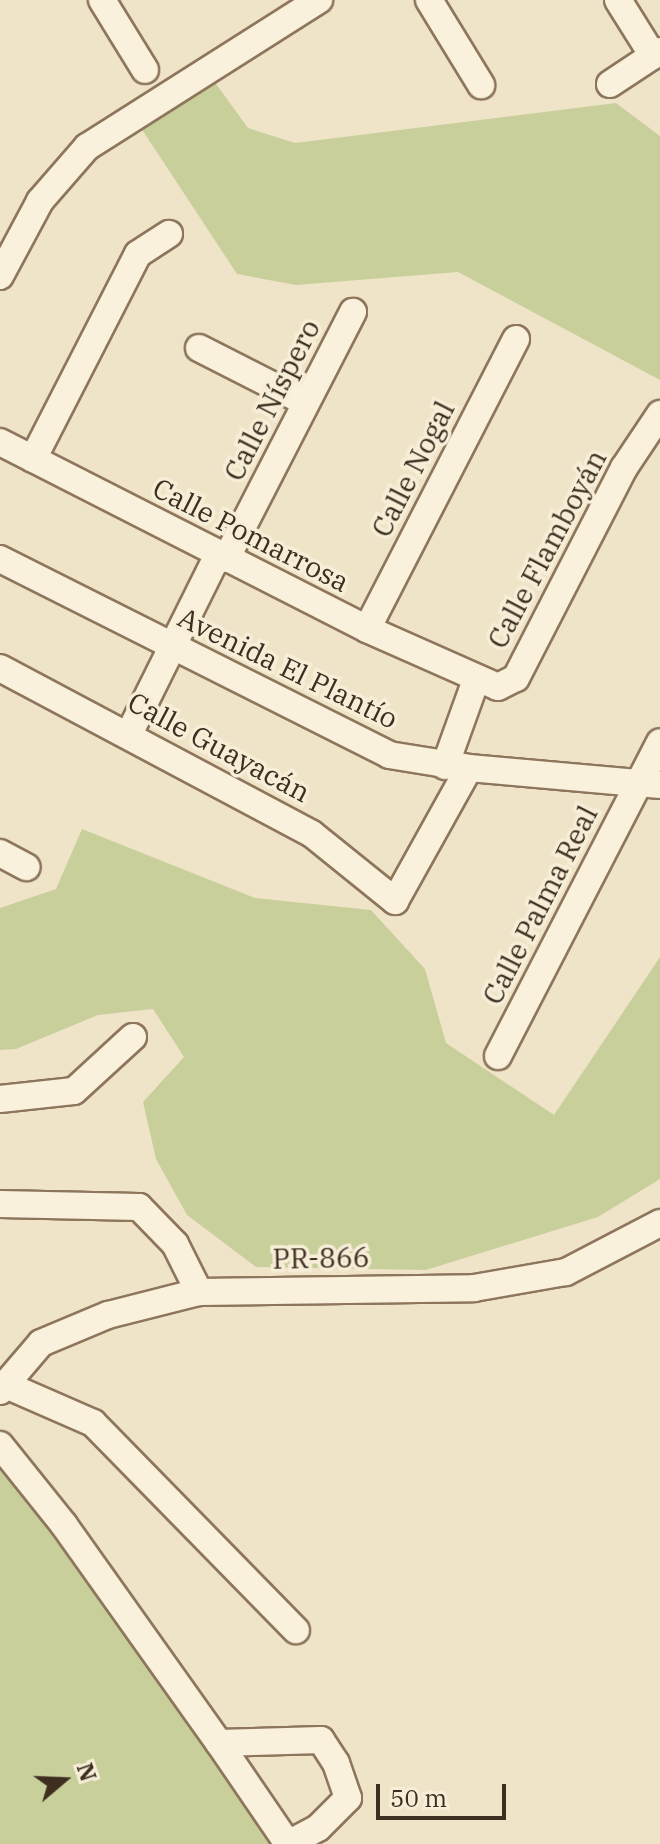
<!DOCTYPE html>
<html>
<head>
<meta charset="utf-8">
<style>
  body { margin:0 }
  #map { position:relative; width:660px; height:1844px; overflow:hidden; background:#f0e4c8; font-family:"IBM Plex Serif",serif }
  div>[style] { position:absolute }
  .green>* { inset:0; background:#c9cf9b }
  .roads { filter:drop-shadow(2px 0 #8d765c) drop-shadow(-2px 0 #8d765c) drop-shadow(0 2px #8d765c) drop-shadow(0 -2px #8d765c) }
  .minor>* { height:26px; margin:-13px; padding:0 13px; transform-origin:13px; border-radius:13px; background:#faf1dc }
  span { translate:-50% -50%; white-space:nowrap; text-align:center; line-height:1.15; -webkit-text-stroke:7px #f7eed8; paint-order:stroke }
  .street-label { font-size:28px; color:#3d2e20 }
  .north { position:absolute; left:24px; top:1740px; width:80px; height:80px; -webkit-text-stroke:6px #f7eed8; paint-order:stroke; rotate:71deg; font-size:22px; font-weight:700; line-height:32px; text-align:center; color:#3d2e20 }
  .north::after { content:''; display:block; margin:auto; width:28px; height:36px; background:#3d2e20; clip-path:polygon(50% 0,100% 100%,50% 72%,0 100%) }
  .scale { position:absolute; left:376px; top:1784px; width:130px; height:36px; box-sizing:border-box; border:4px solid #3d2e20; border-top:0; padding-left:10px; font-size:24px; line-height:28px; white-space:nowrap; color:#3d2e20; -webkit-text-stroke:6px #f7eed8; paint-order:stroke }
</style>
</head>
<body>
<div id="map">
  <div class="green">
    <div style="clip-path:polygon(214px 81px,248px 128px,295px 143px,616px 103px,660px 136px,660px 380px,458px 272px,296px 285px,237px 274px,141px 128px)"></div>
    <div style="clip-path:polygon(82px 829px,255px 898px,371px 910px,425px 969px,446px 1043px,554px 1115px,660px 957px,660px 1179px,598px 1217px,426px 1270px,256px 1267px,187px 1215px,156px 1159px,143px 1102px,184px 1057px,153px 1009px,98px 1015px,16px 1049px,0 1050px,0 908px,56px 889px)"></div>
    <div style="clip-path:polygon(0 1462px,291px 1844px,0 1844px)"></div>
  </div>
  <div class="roads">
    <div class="minor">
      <div style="left:102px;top:0;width:82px;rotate:58.4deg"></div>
      <div style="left:429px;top:0;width:100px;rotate:58.5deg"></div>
      <div style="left:618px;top:0;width:66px;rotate:58deg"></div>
      <div style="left:610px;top:84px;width:60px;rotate:-33.4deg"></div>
      <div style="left:0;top:276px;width:85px;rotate:-61.9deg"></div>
      <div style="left:40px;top:201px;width:72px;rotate:-49deg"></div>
      <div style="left:87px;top:147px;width:275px;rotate:-32.4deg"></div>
      <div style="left:199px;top:348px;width:119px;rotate:27deg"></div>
      <div style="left:0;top:442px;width:412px;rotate:27deg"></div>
      <div style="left:367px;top:629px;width:143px;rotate:23.9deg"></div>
      <div style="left:498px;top:687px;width:20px;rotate:-27deg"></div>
      <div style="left:516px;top:678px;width:236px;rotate:-62.8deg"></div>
      <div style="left:624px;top:468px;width:65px;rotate:-56.3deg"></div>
      <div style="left:33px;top:459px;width:230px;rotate:-62.9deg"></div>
      <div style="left:138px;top:254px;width:37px;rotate:-33deg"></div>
      <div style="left:0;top:559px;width:436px;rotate:26.7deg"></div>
      <div style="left:389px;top:755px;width:81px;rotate:9.2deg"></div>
      <div style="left:469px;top:768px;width:192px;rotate:5.1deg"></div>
      <div style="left:226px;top:559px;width:278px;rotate:-62.8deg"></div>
      <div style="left:367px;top:629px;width:326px;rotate:-62.8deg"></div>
      <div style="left:0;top:668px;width:353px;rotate:28deg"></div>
      <div style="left:312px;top:834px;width:107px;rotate:38.9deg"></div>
      <div style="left:395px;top:901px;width:152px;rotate:-60.9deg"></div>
      <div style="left:129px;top:734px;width:200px;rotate:-63.6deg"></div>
      <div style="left:445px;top:766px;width:91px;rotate:-70.2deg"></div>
      <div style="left:0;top:853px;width:30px;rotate:28deg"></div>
      <div style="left:498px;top:1056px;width:353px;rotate:-62.7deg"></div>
      <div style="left:0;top:1099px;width:74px;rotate:-6.2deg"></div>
      <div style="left:74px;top:1091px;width:80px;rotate:-42.5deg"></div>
      <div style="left:0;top:1204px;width:139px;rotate:1.2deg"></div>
      <div style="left:139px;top:1207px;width:52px;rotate:45.8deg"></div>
      <div style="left:175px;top:1244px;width:54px;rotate:63.4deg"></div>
      <div style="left:6px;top:1385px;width:95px;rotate:23.6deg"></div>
      <div style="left:93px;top:1423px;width:290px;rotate:45.6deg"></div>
      <div style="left:0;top:1391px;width:63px;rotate:-49.5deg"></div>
      <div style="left:41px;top:1343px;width:73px;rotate:-22.7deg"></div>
      <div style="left:108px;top:1315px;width:94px;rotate:-14.2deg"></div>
      <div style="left:199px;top:1292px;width:275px;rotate:-0.8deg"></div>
      <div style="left:474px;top:1288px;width:93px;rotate:-9.9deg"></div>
      <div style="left:566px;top:1272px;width:106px;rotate:-27.5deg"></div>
      <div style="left:0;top:1445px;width:102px;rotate:51.3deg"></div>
      <div style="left:64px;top:1525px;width:267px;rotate:54.6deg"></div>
      <div style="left:219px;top:1743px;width:102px;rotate:-1.7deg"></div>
      <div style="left:321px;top:1740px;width:27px;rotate:57deg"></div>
      <div style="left:336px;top:1763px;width:37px;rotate:71deg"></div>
      <div style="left:348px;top:1798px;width:42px;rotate:135deg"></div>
      <div style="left:318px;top:1828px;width:34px;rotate:152deg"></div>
      <div style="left:219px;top:1743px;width:122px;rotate:55.7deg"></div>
    </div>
  </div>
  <div class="street-label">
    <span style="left:272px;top:400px;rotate:-63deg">Calle Níspero</span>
    <span style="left:413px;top:469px;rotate:-63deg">Calle Nogal</span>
    <span style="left:251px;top:535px;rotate:27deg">Calle Pomarrosa</span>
    <span style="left:547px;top:549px;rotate:-62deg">Calle Flamboyán</span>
    <span style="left:288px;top:668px;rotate:26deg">Avenida El Plantío</span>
    <span style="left:219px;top:747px;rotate:28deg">Calle Guayacán</span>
    <span style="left:540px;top:905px;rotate:-63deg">Calle Palma Real</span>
    <span style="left:321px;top:1258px;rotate:-1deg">PR-866</span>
  </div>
  <div class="north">N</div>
  <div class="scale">50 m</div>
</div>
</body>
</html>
